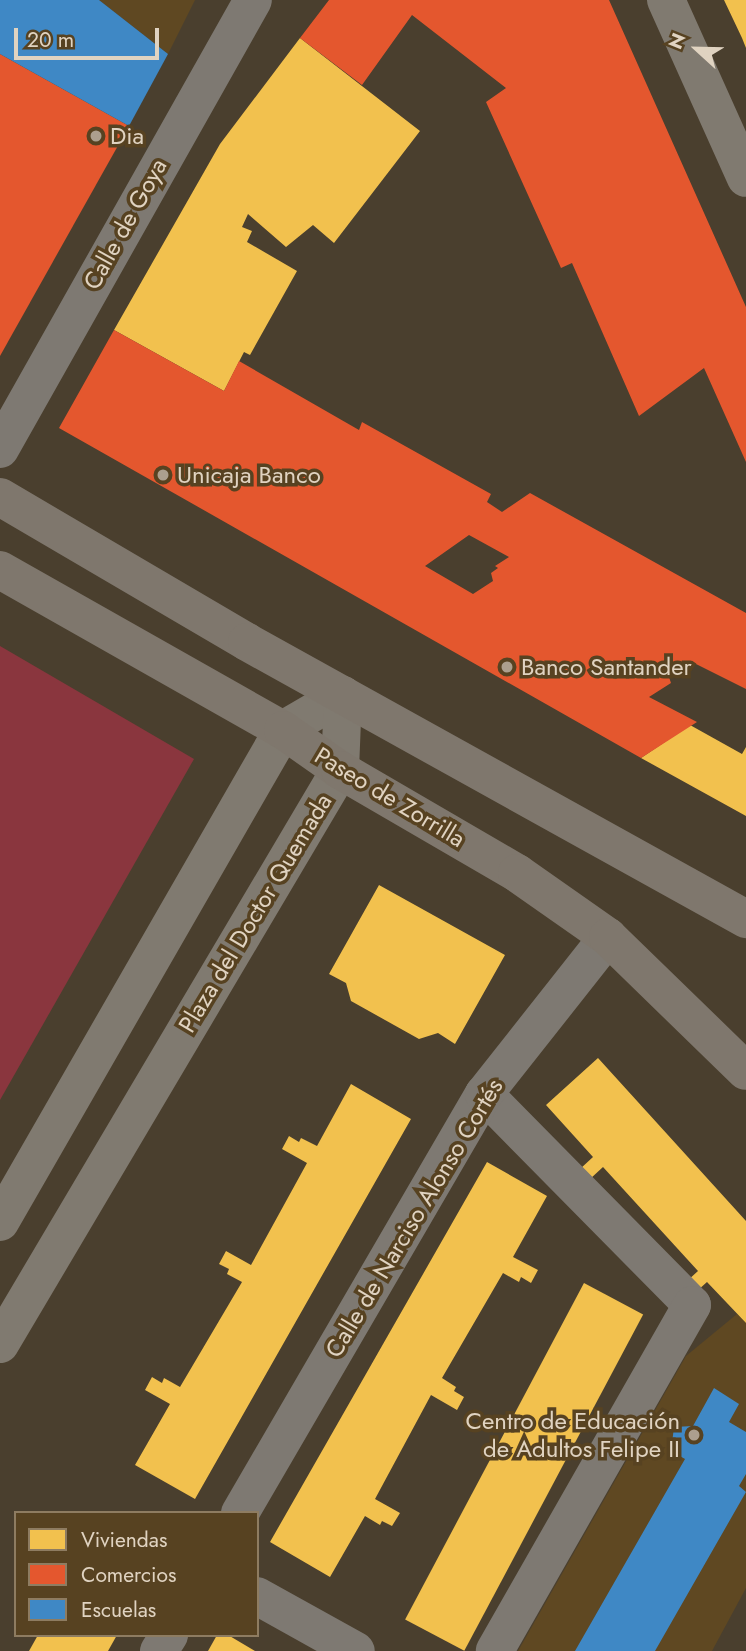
<!DOCTYPE html>
<html>
<head>
<meta charset="utf-8">
<style>
  body { margin:0 }
  #map { position:relative; width:746px; height:1651px; overflow:hidden; background:#4a3f2e; font-family:Jost,sans-serif }
  div>[style] { position:absolute }
  .built>* { inset:0; background:#5f4822 }
  .green>* { inset:0; background:#8a363e }
  .homes>* { inset:0; background:#f2c14e; transform-origin:0 0 }
  .shops>* { inset:0; background:#e4572e }
  .schools>* { inset:0; background:#3f88c5 }
  .street>* { height:38px; margin:-19px; padding:0 19px; transform-origin:19px; border-radius:19px; background:#7e7972 }
  .secondary>* { height:38px; margin:-19px; padding:0 19px; transform-origin:19px; border-radius:19px; background:#807a70 }
  .primary>* { height:38px; margin:-19px; padding:0 19px; transform-origin:19px; border-radius:19px; background:#7f776d }
  .dots>* { width:19px; height:19px; translate:-50% -50%; box-sizing:border-box; border:4px solid #574221; border-radius:50% }
  span { translate:-50% -50%; white-space:nowrap; text-align:center; line-height:1.15; -webkit-text-stroke:7px #574221; paint-order:stroke }
  .poi-label { font-size:24px; color:#e0d3c1 }
  .left { translate:0 -50%; text-align:left }
  .right { translate:-100% -50%; text-align:right }
  .street-label { font-size:24px; color:#e0d3c1 }
  .legend { position:absolute; left:14px; top:1511px; width:245px; height:126px; box-sizing:border-box; background:#574221; border:2px solid #8e7c61; margin:0; padding:9px 12px; list-style:none; font-size:21px; color:#e0d3c1 }
  .legend li { display:flex; align-items:center; gap:14px; height:35px }
  .legend b { width:35px; border:2px solid #8e7c61 }
  .north { position:absolute; left:662px; top:14px; width:70px; height:70px; -webkit-text-stroke:5px #574221; paint-order:stroke; rotate:292deg; font-size:19px; font-weight:700; line-height:28px; text-align:center; color:#e0d3c1 }
  .north::after { content:''; display:block; margin:auto; width:24px; height:32px; background:#e0d3c1; clip-path:polygon(50% 0,100% 100%,50% 72%,0 100%) }
  .scale { position:absolute; left:14px; top:28px; width:145px; height:32px; box-sizing:border-box; border:4px solid #e0d3c1; border-top:0; padding-left:9px; font-size:21px; line-height:24px; white-space:nowrap; color:#e0d3c1; -webkit-text-stroke:5px #574221; paint-order:stroke }
</style>
</head>
<body>
<div id="map">
  <div class="built">
    <div style="clip-path:polygon(99px 0,195px 0,168px 54px)"></div>
    <div style="clip-path:polygon(737px 1314px,746px 1323px,746px 1588px,712px 1651px,518px 1651px,686px 1356px)"></div>
  </div>
  <div class="green">
    <div style="clip-path:polygon(0 646px,194px 759px,0 1100px)"></div>
  </div>
  <div class="homes">
    <div style="clip-path:polygon(724px 0,746px 0,746px 48px,742px 38px)"></div>
    <div style="clip-path:polygon(300px 38px,420px 131px,334px 243px,313px 225px,286px 247px,248px 214px,242px 227px,252px 231px,247px 242px,297px 271px,250px 355px,244px 352px,224px 391px,114px 330px,220px 144px)"></div>
    <div style="clip-path:polygon(690px 725px,742px 754px,746px 747px,746px 816px,641px 758px)"></div>
    <div style="clip-path:polygon(379px 885px,505px 955px,455px 1044px,438px 1033px,419px 1039px,351px 1001px,346px 983px,329px 974px)"></div>
    <div style="clip-path:polygon(598px 1058px,746px 1221px,746px 1323px,707px 1282px,697px 1291px,687px 1281px,698px 1271px,603px 1167px,590px 1179px,580px 1169px,593px 1157px,546px 1105px)"></div>
    <div style="clip-path:polygon(351px 1084px,411px 1119px,195px 1499px,135px 1465px,170px 1404px,145px 1390px,152px 1377px,162px 1383px,164px 1378px,180px 1387px,242px 1282px,227px 1274px,229px 1269px,219px 1264px,226px 1251px,251px 1265px,307px 1163px,282px 1149px,289px 1136px,299px 1142px,301px 1138px,317px 1146px)"></div>
    <div style="clip-path:polygon(487px 1162px,547px 1196px,513px 1257px,538px 1270px,531px 1283px,521px 1277px,519px 1282px,503px 1273px,442px 1378px,456px 1387px,454px 1391px,464px 1397px,457px 1410px,431px 1395px,375px 1499px,400px 1513px,392px 1526px,382px 1521px,380px 1525px,365px 1516px,330px 1577px,270px 1542px)"></div>
    <div style="left:584px;top:1283px;width:67px;height:381px;rotate:28deg"></div>
    <div style="clip-path:polygon(38px 1635px,117px 1635px,108px 1651px,29px 1651px)"></div>
    <div style="clip-path:polygon(217px 1635px,228px 1635px,255px 1651px,208px 1651px)"></div>
  </div>
  <div class="shops">
    <div style="clip-path:polygon(329px 0,609px 0,746px 307px,746px 462px,704px 368px,639px 416px,572px 263px,561px 268px,486px 102px,506px 88px,412px 15px,362px 85px,300px 38px)"></div>
    <div style="clip-path:polygon(0 54px,129px 126px,0 356px)"></div>
    <div style="clip-path:polygon(evenodd,114px 330px,224px 391px,239px 361px,359px 430px,362px 422px,491px 494px,487px 502px,502px 512px,530px 493px,746px 613px,746px 689px,694px 663px,669px 677px,671px 683px,649px 697px,697px 722px,641px 758px,59px 428px,114px 330px,469px 535px,509px 557px,495px 566px,498px 568px,491px 573px,493px 581px,473px 594px,425px 566px,469px 535px)"></div>
  </div>
  <div class="schools">
    <div style="clip-path:polygon(0 0,99px 0,168px 54px,129px 126px,0 54px)"></div>
    <div style="clip-path:polygon(714px 1388px,739px 1404px,729px 1422px,746px 1432px,746px 1474px,739px 1486px,746px 1492px,655px 1651px,575px 1651px,685px 1459px,671px 1451px,674px 1427px,693px 1426px)"></div>
  </div>
  <div class="street">
    <div style="left:0;top:449px;width:515px;rotate:-60.6deg"></div>
    <div style="left:484px;top:1094px;width:296px;rotate:45.4deg"></div>
    <div style="left:692px;top:1305px;width:398px;rotate:119.7deg"></div>
    <div style="left:240px;top:1513px;width:485px;rotate:-59.8deg"></div>
    <div style="left:484px;top:1094px;width:200px;rotate:-51.7deg"></div>
    <div style="left:257px;top:1596px;width:113px;rotate:29.1deg"></div>
    <div style="left:159px;top:1651px;width:19px;rotate:-58deg"></div>
  </div>
  <div class="secondary">
    <div style="left:666px;top:0;width:195px;rotate:65.8deg"></div>
    <div style="left:0;top:1222px;width:568px;rotate:-60.09deg"></div>
    <div style="left:283px;top:730px;width:69px;rotate:-30.3deg"></div>
    <div style="left:0;top:1344px;width:667px;rotate:-59.36deg"></div>
    <div style="left:340px;top:770px;width:75px;rotate:-87.7deg"></div>
  </div>
  <div class="primary">
    <div style="left:0;top:497px;width:286px;rotate:30.4deg"></div>
    <div style="left:247px;top:642px;width:571px;rotate:29.04deg"></div>
    <div style="left:0;top:570px;width:325px;rotate:29.5deg"></div>
    <div style="left:283px;top:730px;width:70px;rotate:35.1deg"></div>
    <div style="left:340px;top:770px;width:205px;rotate:30.2deg"></div>
    <div style="left:517px;top:873px;width:111px;rotate:35.1deg"></div>
    <div style="left:608px;top:937px;width:192px;rotate:44.2deg"></div>
  </div>
  <div class="dots">
    <div style="left:96px;top:136px;background:#ac9f8e"></div>
    <div style="left:163px;top:475px;background:#ac9f8e"></div>
    <div style="left:507px;top:667px;background:#ac9f8e"></div>
    <div style="left:694px;top:1435px;background:#ac9f8e"></div>
  </div>
  <div class="poi-label">
    <span class="left" style="left:110px;top:136px">Dia</span>
    <span class="left" style="left:177px;top:475px">Unicaja Banco</span>
    <span class="left" style="left:521px;top:667px">Banco Santander</span>
    <span class="right" style="left:680px;top:1435px">Centro de Educación<br>de Adultos Felipe II</span>
  </div>
  <div class="street-label">
    <span style="left:125px;top:224px;rotate:-61deg">Calle de Goya</span>
    <span style="left:390px;top:797px;rotate:31deg">Paseo de Zorrilla</span>
    <span style="left:255px;top:913px;rotate:-59deg">Plaza del Doctor Quemada</span>
    <span style="left:414px;top:1218px;rotate:-59deg">Calle de Narciso Alonso Cortés</span>
  </div>
  <ul class="legend">
  <li><b style="height:19px;background:#f2c14e"></b>Viviendas</li>
  <li><b style="height:19px;background:#e4572e"></b>Comercios</li>
  <li><b style="height:19px;background:#3f88c5"></b>Escuelas</li>
  </ul>
  <div class="north">N</div>
  <div class="scale">20 m</div>
</div>
</body>
</html>
